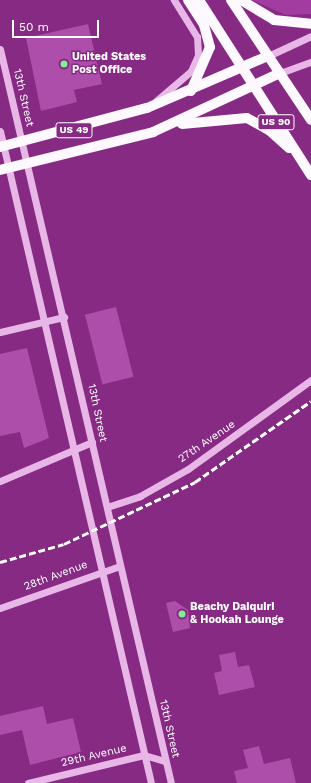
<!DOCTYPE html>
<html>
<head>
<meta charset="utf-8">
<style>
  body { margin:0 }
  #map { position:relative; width:311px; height:783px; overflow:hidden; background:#872a84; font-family:"Work Sans",sans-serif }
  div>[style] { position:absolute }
  .green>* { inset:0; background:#a23ca0 }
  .building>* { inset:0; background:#ad4faa; transform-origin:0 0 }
  .minor>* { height:7px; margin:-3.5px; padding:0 3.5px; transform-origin:3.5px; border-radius:3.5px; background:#e8b7e7 }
  .major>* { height:10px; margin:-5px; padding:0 5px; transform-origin:5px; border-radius:5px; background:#fef9fe }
  .rail>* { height:3px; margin-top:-1.5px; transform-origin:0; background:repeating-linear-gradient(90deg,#fff 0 7px,transparent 0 10px) }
  .dots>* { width:11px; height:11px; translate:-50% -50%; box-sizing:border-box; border:2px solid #872a84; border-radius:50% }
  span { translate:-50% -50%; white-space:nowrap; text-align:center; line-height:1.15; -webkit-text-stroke:3px #872a84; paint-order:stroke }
  .shield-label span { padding:1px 3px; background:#872a84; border:1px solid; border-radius:3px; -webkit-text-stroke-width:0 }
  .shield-label { font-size:10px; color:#fff; font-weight:700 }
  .poi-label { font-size:11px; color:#fff; font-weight:700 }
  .left { translate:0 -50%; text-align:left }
  .street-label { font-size:11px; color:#fff }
  .scale { position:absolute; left:12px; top:20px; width:87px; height:18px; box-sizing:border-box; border:2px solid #fff; border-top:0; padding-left:5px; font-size:12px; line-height:14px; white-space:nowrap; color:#fff; -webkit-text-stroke:3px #872a84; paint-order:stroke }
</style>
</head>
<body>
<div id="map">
  <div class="green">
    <div style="clip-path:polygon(252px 0,311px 0,311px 14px,286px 15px)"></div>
  </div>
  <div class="building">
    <div style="clip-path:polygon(88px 24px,102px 84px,74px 90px,77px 102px,41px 111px,26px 38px)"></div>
    <div style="left:116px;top:307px;width:72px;height:32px;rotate:76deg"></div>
    <div style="clip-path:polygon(27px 348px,49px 438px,24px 448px,20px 432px,0 436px,0 354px)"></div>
    <div style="clip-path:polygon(175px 601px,188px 610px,190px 628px,173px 632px,166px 603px)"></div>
    <div style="clip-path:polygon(235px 652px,238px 667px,249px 665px,255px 687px,219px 695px,214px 673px,222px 671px,219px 655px)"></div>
    <div style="clip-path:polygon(43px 706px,47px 724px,73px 718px,81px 752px,30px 765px,22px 730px,0 735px,0 716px)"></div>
    <div style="clip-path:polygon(259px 746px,264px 764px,290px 758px,296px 783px,237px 783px,234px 771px,248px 768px,243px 750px)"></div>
  </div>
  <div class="minor">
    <div style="left:0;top:49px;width:754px;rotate:76.89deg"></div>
    <div style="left:268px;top:56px;width:47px;rotate:-24.9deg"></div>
    <div style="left:280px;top:73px;width:33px;rotate:-20deg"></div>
    <div style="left:156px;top:101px;width:46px;rotate:-40.6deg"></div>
    <div style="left:191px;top:71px;width:17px;rotate:-66deg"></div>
    <div style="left:198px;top:55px;width:18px;rotate:-93deg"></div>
    <div style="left:197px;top:37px;width:44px;rotate:-121.9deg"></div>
    <div style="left:0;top:131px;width:669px;rotate:76.96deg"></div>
    <div style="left:0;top:332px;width:66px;rotate:-13.2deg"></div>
    <div style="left:0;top:481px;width:100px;rotate:-23deg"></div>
    <div style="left:107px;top:507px;width:35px;rotate:-18deg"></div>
    <div style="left:140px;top:496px;width:55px;rotate:-29.4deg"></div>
    <div style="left:188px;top:469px;width:152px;rotate:-35.9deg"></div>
    <div style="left:0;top:608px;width:127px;rotate:-19.3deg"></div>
    <div style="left:28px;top:783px;width:119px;rotate:-13.6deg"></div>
    <div style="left:144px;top:755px;width:22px;rotate:16deg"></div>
  </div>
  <div class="major">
    <div style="left:188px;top:0;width:30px;rotate:57deg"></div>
    <div style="left:204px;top:25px;width:23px;rotate:75deg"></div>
    <div style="left:210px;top:47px;width:48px;rotate:113.4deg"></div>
    <div style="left:199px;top:0;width:208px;rotate:57.4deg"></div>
    <div style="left:231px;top:0;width:144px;rotate:56.3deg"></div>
    <div style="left:241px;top:0;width:39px;rotate:31deg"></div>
    <div style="left:274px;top:20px;width:37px;rotate:6deg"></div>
    <div style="left:182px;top:124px;width:65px;rotate:-5.3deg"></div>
    <div style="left:247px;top:118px;width:25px;rotate:29deg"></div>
    <div style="left:269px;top:130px;width:27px;rotate:42deg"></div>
    <div style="left:0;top:147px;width:152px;rotate:-14.9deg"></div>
    <div style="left:147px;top:108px;width:132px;rotate:-23.3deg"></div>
    <div style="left:0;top:170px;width:158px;rotate:-13.9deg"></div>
    <div style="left:153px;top:132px;width:140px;rotate:-24.9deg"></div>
  </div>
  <div class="rail">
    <div style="left:0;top:562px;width:66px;rotate:-15.7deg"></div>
    <div style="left:64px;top:544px;width:145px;rotate:-25.3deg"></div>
    <div style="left:195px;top:482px;width:141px;rotate:-34.9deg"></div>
  </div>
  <div class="dots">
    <div style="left:64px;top:64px;background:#7fee94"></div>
    <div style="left:182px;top:614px;background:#7fee94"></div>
  </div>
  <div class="shield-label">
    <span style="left:276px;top:122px">US 90</span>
    <span style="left:74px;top:130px">US 49</span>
  </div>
  <div class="poi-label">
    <span class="left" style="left:72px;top:64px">United States<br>Post Office</span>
    <span class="left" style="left:190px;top:614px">Beachy Daiquiri<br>&amp; Hookah Lounge</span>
  </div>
  <div class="street-label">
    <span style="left:23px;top:98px;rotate:77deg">13th Street</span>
    <span style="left:97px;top:413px;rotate:78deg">13th Street</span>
    <span style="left:207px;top:442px;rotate:-34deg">27th Avenue</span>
    <span style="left:56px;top:576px;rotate:-20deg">28th Avenue</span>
    <span style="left:169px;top:729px;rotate:77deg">13th Street</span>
    <span style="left:94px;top:756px;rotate:-13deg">29th Avenue</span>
  </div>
  <div class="scale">50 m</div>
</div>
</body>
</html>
